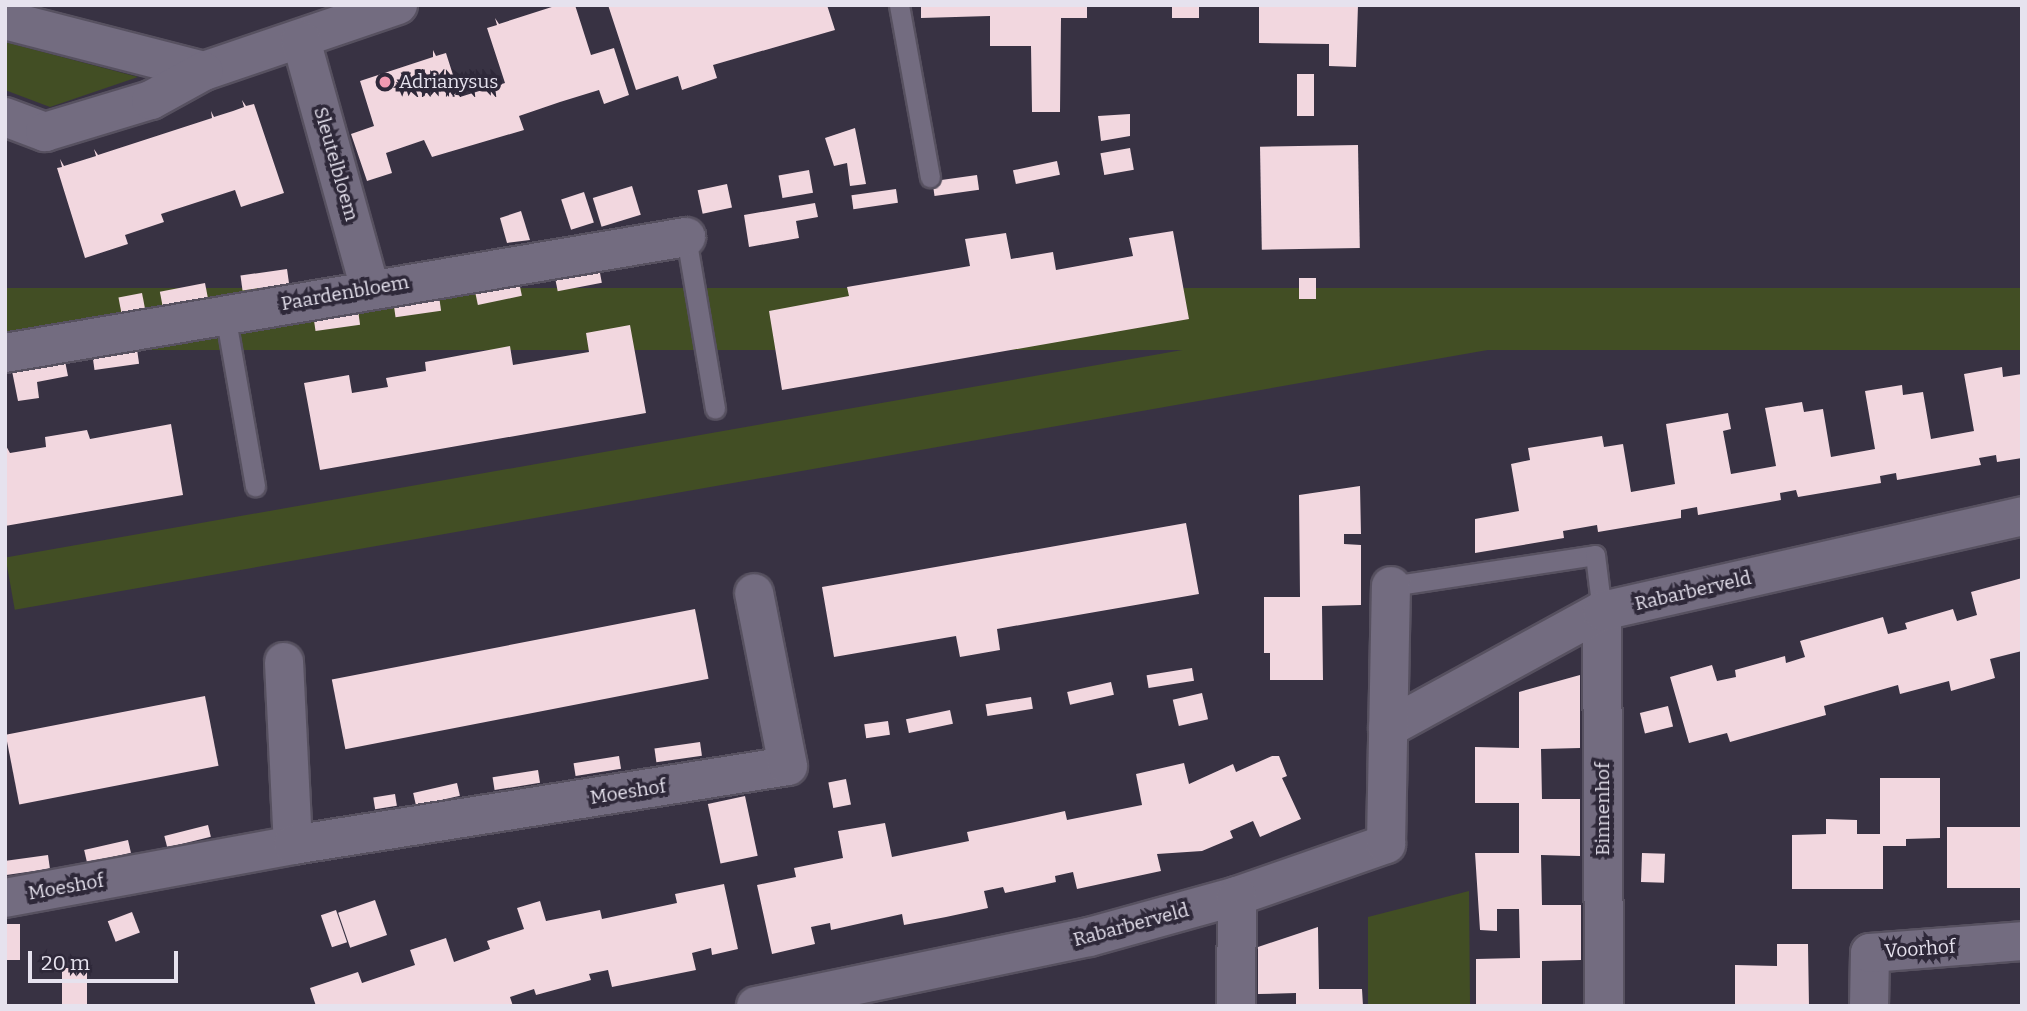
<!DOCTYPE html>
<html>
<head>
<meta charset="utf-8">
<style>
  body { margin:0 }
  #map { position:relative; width:2027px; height:1011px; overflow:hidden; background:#383243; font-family:Bitter,serif }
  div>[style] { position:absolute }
  .green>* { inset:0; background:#424e24; transform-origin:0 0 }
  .building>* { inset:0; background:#f2d7df; transform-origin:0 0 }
  .roads { filter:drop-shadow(2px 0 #575160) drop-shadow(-2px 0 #575160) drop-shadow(0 2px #575160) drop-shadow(0 -2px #575160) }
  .lane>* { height:19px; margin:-9.5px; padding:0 9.5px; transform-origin:9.5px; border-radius:9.5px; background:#736c80 }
  .street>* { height:38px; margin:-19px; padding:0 19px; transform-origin:19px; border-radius:19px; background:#736c80 }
  .dots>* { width:19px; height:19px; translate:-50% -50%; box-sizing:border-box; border:4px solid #2e2839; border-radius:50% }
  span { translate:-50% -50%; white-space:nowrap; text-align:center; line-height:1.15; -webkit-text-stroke:7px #2e2839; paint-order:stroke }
  .poi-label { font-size:19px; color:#e6e2ee }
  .left { translate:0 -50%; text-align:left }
  .street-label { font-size:19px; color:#e6e2ee }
  .frame { position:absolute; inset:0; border:7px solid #e6e2ee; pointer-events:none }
  .scale { position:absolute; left:28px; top:951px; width:150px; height:32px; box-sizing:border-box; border:4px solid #e6e2ee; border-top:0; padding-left:9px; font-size:21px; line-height:24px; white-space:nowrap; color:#e6e2ee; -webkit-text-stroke:5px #2e2839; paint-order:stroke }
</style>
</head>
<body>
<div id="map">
  <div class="green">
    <div style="clip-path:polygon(5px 42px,138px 77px,50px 107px,5px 90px)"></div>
    <div style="left:1534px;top:288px;width:53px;height:1552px;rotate:80deg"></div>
    <div style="left:2022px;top:288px;width:62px;height:2048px;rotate:90deg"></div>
    <div style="clip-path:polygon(1469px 891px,1470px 1006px,1368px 1006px,1368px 917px)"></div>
  </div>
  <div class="building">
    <div style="clip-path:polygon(558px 5px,575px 5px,591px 55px,614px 48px,629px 95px,604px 104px,599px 90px,560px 102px,519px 116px,524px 130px,432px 157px,424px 140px,386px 153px,392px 173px,367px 181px,351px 134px,374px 126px,360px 81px,433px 57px,433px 50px,436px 56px,446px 53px,460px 97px,505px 83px,487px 28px,497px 25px,495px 18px,499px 24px)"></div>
    <div style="clip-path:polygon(608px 5px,827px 5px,835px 30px,713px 65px,717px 78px,682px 90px,678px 76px,636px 90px)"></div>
    <div style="clip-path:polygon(921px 5px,1087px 5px,1087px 18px,1061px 18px,1060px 112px,1032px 112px,1031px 46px,990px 46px,990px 16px,921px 18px)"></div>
    <div style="left:1172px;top:5px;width:27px;height:13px"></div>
    <div style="clip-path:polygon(1259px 5px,1358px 5px,1356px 67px,1329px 66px,1329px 44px,1259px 43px)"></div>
    <div style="left:1297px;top:74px;width:17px;height:42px"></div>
    <div style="clip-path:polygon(242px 100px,246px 106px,254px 104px,284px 193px,241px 207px,235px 190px,161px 214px,164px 222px,125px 235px,128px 244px,85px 258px,57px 168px,62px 167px,60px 159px,64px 166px,96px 156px,94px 149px,98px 155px,212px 118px,211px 111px,214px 117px,233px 111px,244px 107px)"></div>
    <div style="clip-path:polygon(1130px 114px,1130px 136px,1101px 141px,1098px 116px)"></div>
    <div style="clip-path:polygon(855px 128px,866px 184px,850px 186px,847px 163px,834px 166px,825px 138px)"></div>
    <div style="left:1358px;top:145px;width:103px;height:98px;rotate:89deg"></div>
    <div style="left:1130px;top:148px;width:22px;height:30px;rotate:80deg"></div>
    <div style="left:1057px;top:161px;width:14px;height:45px;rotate:78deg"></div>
    <div style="left:809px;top:170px;width:23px;height:31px;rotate:80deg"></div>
    <div style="left:977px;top:175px;width:15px;height:45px;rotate:82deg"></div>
    <div style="left:727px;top:184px;width:24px;height:30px;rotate:78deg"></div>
    <div style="left:632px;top:186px;width:30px;height:41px;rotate:73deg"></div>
    <div style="left:896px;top:189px;width:14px;height:45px;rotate:82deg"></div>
    <div style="left:584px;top:192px;width:32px;height:24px;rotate:72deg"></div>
    <div style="clip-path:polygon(815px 203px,818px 217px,796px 221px,799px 238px,749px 247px,744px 215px)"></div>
    <div style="clip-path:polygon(521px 211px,530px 240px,507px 243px,500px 218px)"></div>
    <div style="clip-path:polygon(1173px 231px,1189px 319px,782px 390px,769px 311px,849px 296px,847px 287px,970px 266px,965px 239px,1006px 233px,1011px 259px,1053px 252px,1056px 270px,1133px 256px,1129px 238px)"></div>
    <div style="left:599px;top:268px;width:15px;height:45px;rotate:79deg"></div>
    <div style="left:287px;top:269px;width:15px;height:47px;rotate:82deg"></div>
    <div style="left:1299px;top:278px;width:17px;height:21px"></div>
    <div style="left:519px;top:282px;width:14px;height:45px;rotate:78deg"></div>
    <div style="left:205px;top:283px;width:15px;height:46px;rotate:79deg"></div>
    <div style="left:142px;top:293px;width:15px;height:24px;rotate:79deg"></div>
    <div style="left:439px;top:296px;width:15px;height:46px;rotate:82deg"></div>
    <div style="left:358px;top:310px;width:15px;height:45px;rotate:82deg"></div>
    <div style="clip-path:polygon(630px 325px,646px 413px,320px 470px,304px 383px,349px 375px,352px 393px,388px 387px,386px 378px,426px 371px,425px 362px,510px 346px,513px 365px,589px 352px,586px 333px)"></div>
    <div style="left:137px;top:349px;width:15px;height:45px;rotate:82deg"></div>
    <div style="clip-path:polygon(65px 361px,68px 376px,37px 382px,39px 398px,18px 401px,12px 371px)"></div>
    <div style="clip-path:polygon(2002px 367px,2003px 377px,2022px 374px,2022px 458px,1997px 462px,1996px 455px,1979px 458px,1981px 465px,1897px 480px,1896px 473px,1880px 476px,1881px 483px,1798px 497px,1796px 490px,1780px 493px,1781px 500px,1698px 515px,1697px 507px,1681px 510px,1681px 518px,1598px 532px,1597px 525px,1563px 531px,1564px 538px,1475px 553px,1475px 519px,1519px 511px,1511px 464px,1530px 460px,1528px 448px,1602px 436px,1604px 447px,1623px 444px,1631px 492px,1675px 484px,1666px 424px,1728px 413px,1731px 429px,1723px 431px,1731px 474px,1776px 466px,1765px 408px,1802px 402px,1804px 412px,1823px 409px,1831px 457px,1875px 449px,1865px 391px,1902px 385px,1903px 395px,1923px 392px,1931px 439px,1974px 431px,1964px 374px)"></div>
    <div style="clip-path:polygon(171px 424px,183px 495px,5px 526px,5px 444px,10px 453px,46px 447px,45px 437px,87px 430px,90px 439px)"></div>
    <div style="clip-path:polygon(1360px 486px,1361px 534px,1344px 534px,1344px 544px,1361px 545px,1361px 605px,1322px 606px,1323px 680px,1270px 680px,1270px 653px,1264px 653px,1264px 597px,1300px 597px,1299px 495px)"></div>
    <div style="clip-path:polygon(1186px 523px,1199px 594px,997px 629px,1000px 650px,960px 657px,956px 636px,834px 657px,822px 587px)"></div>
    <div style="clip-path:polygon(2022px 578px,2022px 651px,1990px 659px,1995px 678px,1951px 691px,1949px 681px,1900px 694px,1898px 685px,1824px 706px,1826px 715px,1730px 742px,1727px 733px,1689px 743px,1670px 677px,1712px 665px,1717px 681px,1736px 677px,1735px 670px,1785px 656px,1786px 663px,1805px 657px,1800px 641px,1883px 617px,1888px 634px,1907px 629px,1905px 623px,1953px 609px,1957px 621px,1977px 615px,1971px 592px)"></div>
    <div style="left:695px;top:609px;width:71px;height:370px;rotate:79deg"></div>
    <div style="left:1192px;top:668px;width:13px;height:46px;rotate:81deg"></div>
    <div style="clip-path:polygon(1580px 675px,1580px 748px,1541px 749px,1542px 799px,1580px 799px,1580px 856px,1541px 855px,1542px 905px,1581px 905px,1581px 960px,1542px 961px,1542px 1006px,1476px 1006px,1476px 959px,1520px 958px,1519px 909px,1497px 909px,1497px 931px,1480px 930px,1475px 853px,1519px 853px,1519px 803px,1475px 803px,1475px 747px,1519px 748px,1519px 692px)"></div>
    <div style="left:1111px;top:682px;width:13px;height:45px;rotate:77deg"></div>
    <div style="left:1202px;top:693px;width:27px;height:30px;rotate:77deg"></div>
    <div style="left:205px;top:696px;width:71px;height:203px;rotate:79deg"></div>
    <div style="left:1031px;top:697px;width:12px;height:46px;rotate:81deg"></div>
    <div style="left:1668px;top:706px;width:21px;height:29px;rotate:76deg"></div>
    <div style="left:950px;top:710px;width:14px;height:45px;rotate:78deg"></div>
    <div style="left:888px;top:721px;width:14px;height:24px;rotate:82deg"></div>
    <div style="left:700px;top:742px;width:14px;height:46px;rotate:82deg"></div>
    <div style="left:619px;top:756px;width:13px;height:46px;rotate:81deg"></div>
    <div style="clip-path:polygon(1272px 756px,1279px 756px,1287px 776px,1282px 778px,1301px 819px,1260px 837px,1253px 821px,1230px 831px,1233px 838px,1202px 851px,1157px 854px,1161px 871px,1077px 889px,1073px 872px,1055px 876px,1056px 882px,1005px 893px,1003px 887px,984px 891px,988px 908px,946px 917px,904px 925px,902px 914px,831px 930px,830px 923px,811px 927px,815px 944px,772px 954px,757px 885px,796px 877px,794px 868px,843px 858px,838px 831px,885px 823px,892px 857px,969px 841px,967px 832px,1015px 822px,1065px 811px,1067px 820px,1142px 805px,1136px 774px,1184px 763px,1189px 784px,1233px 764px,1236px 772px)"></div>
    <div style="left:538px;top:770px;width:13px;height:46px;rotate:81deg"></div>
    <div style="clip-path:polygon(1880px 778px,1940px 778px,1940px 838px,1906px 839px,1906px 846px,1883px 846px,1883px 889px,1792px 889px,1792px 835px,1826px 834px,1826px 819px,1857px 820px,1857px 834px,1880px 834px)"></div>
    <div style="left:846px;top:779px;width:26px;height:18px;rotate:79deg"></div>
    <div style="left:457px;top:783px;width:13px;height:45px;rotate:77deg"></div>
    <div style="left:395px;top:794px;width:12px;height:22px;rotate:81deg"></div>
    <div style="left:745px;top:796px;width:61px;height:38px;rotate:78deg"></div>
    <div style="left:208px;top:825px;width:12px;height:45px;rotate:76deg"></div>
    <div style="left:2022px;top:827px;width:61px;height:75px;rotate:90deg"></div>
    <div style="left:128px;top:840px;width:13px;height:45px;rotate:77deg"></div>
    <div style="left:1642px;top:853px;width:23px;height:29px;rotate:2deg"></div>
    <div style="left:48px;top:855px;width:14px;height:44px;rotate:82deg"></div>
    <div style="clip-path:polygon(724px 884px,738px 949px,712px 955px,711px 948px,692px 953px,696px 970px,612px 987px,608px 970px,589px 974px,591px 980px,536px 995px,534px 989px,510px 997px,513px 1006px,316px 1006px,310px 988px,358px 972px,362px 983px,415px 965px,410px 950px,446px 938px,454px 962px,490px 949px,487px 941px,524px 929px,517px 908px,540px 901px,546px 921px,600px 910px,602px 919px,677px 903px,675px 894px)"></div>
    <div style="left:375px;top:900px;width:37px;height:39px;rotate:71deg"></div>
    <div style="left:336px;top:910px;width:34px;height:16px;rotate:71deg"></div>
    <div style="left:132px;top:912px;width:22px;height:26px;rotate:69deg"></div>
    <div style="left:20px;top:924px;width:36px;height:15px;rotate:90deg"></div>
    <div style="clip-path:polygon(1318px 927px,1319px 989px,1362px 989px,1363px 1006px,1296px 1006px,1296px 993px,1258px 994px,1258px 947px)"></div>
    <div style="clip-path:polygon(1777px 944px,1808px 944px,1809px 1006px,1735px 1006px,1735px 965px,1777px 966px)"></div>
    <div style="left:62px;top:968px;width:25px;height:38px"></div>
  </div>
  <div class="roads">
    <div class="lane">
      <div style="left:899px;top:5px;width:175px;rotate:79.8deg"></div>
      <div style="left:686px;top:237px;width:174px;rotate:80.4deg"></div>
      <div style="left:225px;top:314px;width:175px;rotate:80.1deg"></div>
      <div style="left:1391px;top:586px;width:206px;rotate:-8.6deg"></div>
      <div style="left:1595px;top:555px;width:56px;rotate:82.9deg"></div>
    </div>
    <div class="street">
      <div style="left:5px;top:20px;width:205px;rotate:14.4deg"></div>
      <div style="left:204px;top:71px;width:205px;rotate:-18.8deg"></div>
      <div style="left:301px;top:40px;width:257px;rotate:74.5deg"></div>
      <div style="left:5px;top:117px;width:43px;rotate:20.6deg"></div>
      <div style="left:45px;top:132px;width:111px;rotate:-16.8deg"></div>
      <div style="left:151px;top:100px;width:60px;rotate:-28.7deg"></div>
      <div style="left:5px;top:353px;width:691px;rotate:-9.67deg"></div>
      <div style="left:1602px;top:611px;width:395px;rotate:89.7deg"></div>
      <div style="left:284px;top:662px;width:183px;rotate:87.2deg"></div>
      <div style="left:1388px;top:728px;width:244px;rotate:-28.7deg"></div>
      <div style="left:1602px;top:611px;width:431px;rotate:-12.7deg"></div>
      <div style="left:5px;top:898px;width:293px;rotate:-10.4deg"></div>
      <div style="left:293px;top:845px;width:501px;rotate:-9.07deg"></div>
      <div style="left:788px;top:766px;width:176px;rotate:-101.1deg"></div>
      <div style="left:756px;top:1006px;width:340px;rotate:-11.7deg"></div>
      <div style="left:1089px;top:937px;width:154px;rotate:-15.5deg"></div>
      <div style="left:1237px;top:896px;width:158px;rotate:-19.2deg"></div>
      <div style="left:1386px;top:844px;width:258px;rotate:-88.9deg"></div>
      <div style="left:1236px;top:1006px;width:110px;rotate:-89.5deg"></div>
      <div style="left:1869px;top:1006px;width:53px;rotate:-88.9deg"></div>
      <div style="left:1870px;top:953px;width:152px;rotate:-4.5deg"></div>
    </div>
  </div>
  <div class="dots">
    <div style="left:385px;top:82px;background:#f19ab2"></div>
  </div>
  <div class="poi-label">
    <span class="left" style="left:399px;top:82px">Adrianysus</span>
  </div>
  <div class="street-label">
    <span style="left:336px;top:164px;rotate:74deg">Sleutelbloem</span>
    <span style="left:345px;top:293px;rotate:-10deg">Paardenbloem</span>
    <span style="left:1693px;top:591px;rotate:-13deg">Rabarberveld</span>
    <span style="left:628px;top:792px;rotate:-9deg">Moeshof</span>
    <span style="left:1603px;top:809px;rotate:-90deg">Binnenhof</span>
    <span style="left:66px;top:887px;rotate:-10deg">Moeshof</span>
    <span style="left:1131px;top:925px;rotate:-15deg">Rabarberveld</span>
    <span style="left:1920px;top:949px;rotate:-4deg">Voorhof</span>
  </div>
  <div class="frame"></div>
  <div class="scale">20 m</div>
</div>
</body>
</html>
